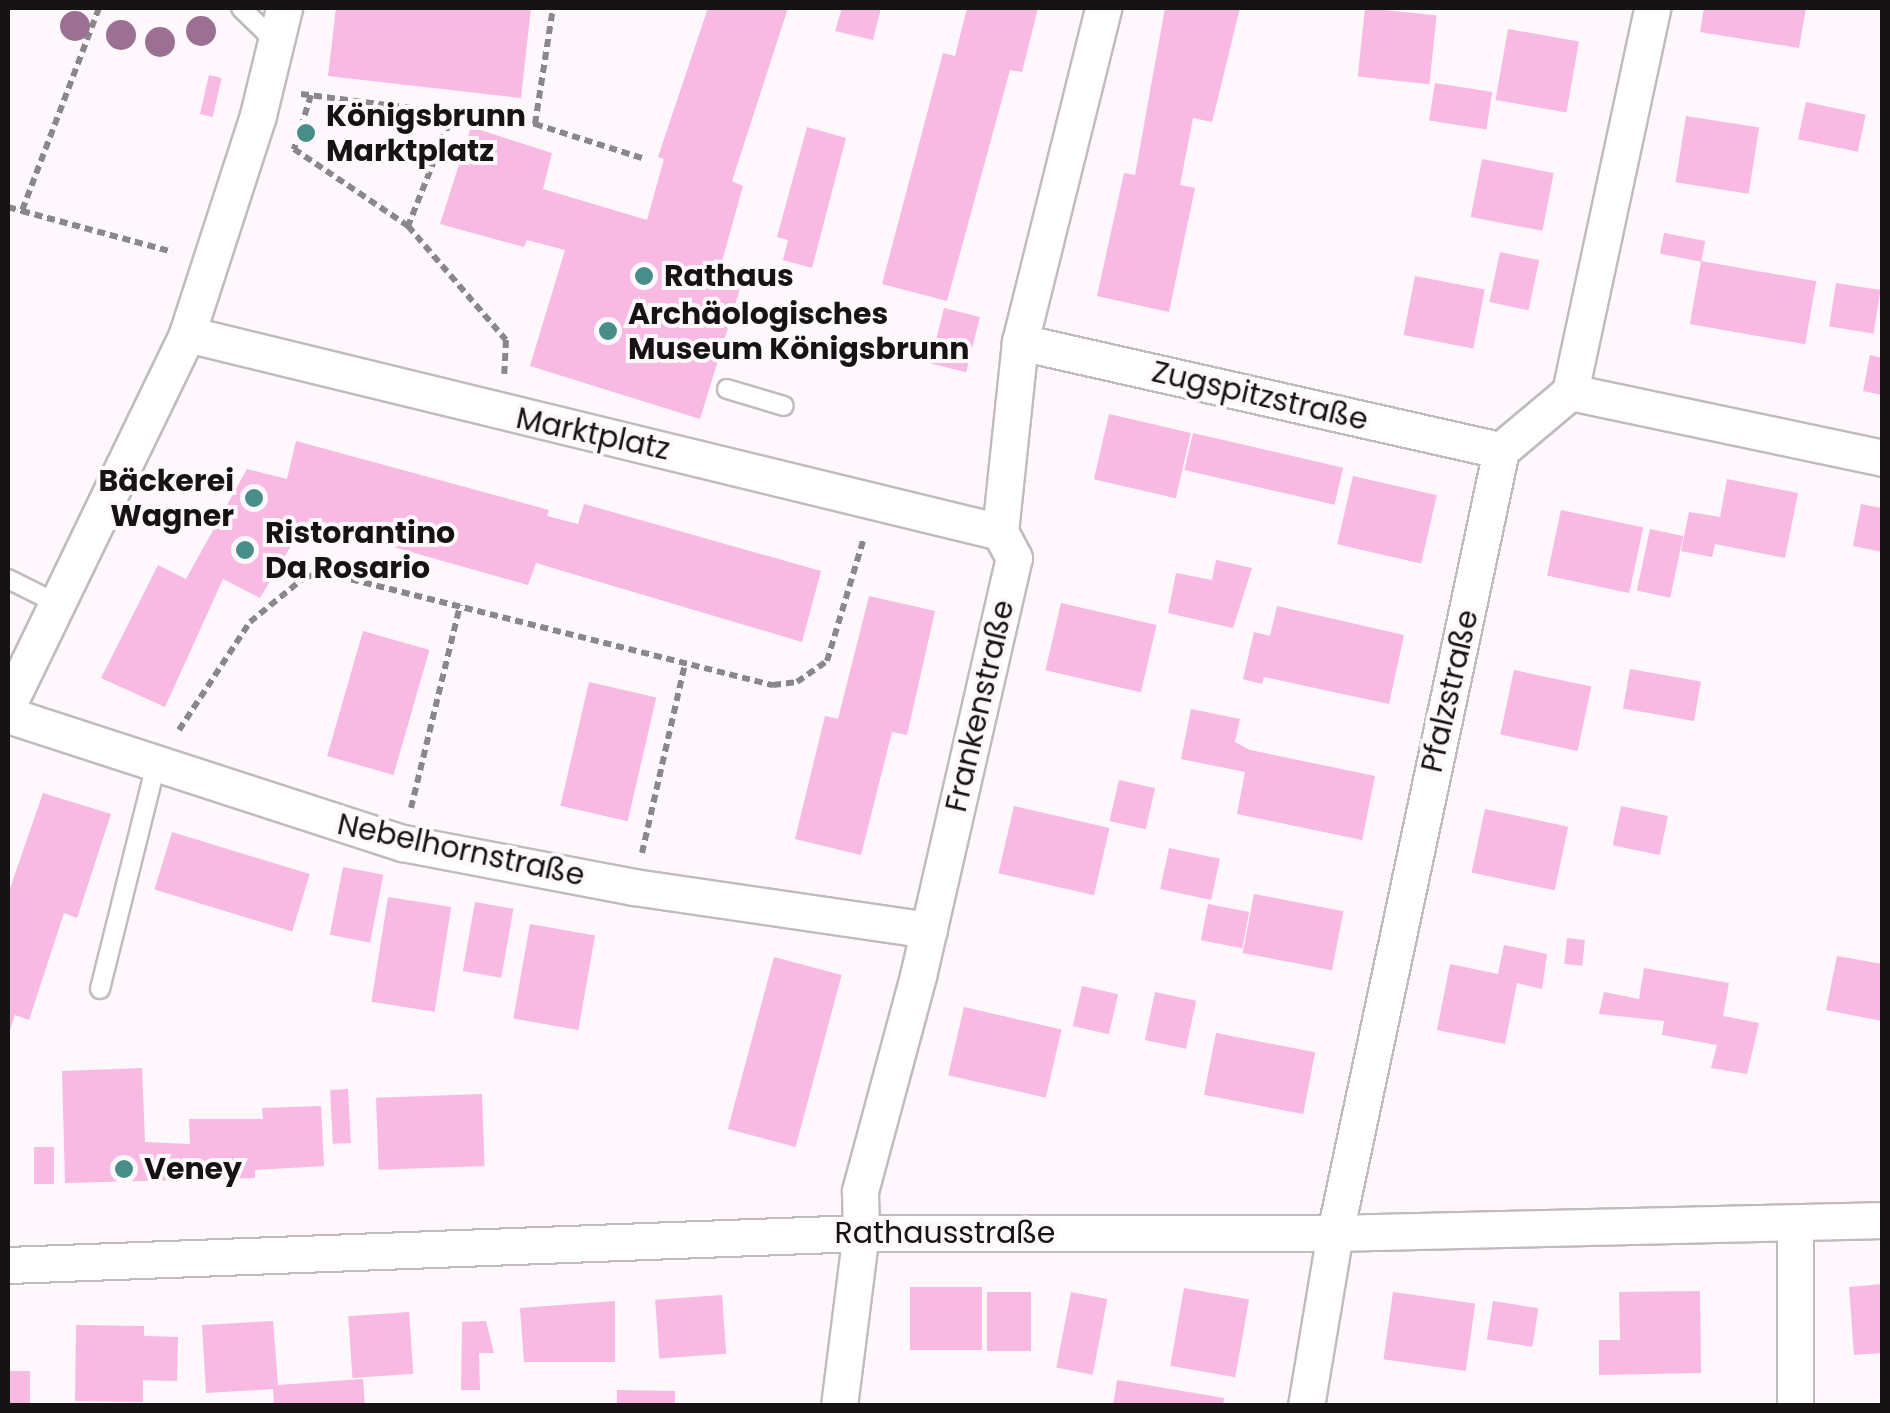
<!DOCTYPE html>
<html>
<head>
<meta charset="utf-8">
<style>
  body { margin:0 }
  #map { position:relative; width:1890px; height:1413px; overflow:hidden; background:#fef7fc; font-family:Poppins,sans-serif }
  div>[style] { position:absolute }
  .building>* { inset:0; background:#f8b9e3; transform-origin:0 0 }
  .path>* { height:6px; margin-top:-3px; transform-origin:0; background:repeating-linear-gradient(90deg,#8b8689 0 8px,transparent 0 13px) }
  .roads { filter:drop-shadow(2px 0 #c1babe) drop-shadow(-2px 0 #c1babe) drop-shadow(0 2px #c1babe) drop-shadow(0 -2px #c1babe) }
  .service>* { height:18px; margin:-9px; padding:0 9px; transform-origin:9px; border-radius:9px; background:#fff }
  .minor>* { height:35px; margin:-17.5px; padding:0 17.5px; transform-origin:17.5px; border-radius:17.5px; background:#fff }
  .trees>* { width:30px; height:30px; margin:-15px; border-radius:50%; background:#9c7092 }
  .dots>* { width:28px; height:28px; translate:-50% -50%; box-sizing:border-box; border:5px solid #fef7fc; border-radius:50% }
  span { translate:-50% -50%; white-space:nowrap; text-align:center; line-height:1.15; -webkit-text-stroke:8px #fef7fc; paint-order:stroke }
  .poi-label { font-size:30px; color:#151314; font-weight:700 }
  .left { translate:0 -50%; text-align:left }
  .right { translate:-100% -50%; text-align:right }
  .street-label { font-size:30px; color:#151314 }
  .frame { position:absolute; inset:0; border:10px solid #151314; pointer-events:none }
</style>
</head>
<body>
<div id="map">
  <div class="building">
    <div style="clip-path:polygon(336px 8px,531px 8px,521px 98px,328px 76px)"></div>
    <div style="clip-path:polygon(708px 8px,788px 8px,732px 181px,743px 186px,719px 272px,743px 279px,700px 419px,530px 366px,565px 250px,527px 240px,524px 247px,440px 224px,471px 127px,552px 153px,543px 189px,647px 220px,664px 159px,658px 157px)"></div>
    <div style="clip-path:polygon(842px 8px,881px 8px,873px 40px,835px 31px)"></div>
    <div style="clip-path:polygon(967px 8px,1038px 8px,1022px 72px,1010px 70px,947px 301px,882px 284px,943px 53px,955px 56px)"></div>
    <div style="clip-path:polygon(1165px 8px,1240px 8px,1212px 122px,1193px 118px,1180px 185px,1195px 188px,1169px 312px,1097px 296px,1124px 173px,1135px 175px)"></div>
    <div style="left:1365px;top:8px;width:72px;height:69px;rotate:6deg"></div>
    <div style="clip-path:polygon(1704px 8px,1806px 8px,1799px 48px,1700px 32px)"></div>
    <div style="left:1508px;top:29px;width:72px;height:72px;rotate:10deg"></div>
    <div style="left:209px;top:75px;width:13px;height:40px;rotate:13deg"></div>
    <div style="left:1435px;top:83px;width:58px;height:38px;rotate:9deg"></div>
    <div style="left:1806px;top:102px;width:61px;height:38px;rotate:12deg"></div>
    <div style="left:1686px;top:116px;width:74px;height:67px;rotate:9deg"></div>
    <div style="clip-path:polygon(807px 127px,846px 138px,812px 268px,783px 260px,788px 240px,777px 237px)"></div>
    <div style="left:1482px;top:159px;width:73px;height:59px;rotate:11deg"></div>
    <div style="left:1664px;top:233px;width:42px;height:21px;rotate:11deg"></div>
    <div style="left:1500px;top:252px;width:40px;height:51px;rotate:12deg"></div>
    <div style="left:1701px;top:261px;width:117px;height:64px;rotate:10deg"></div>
    <div style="left:1415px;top:276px;width:71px;height:60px;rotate:11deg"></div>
    <div style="left:1836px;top:283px;width:45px;height:44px;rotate:9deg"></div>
    <div style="left:944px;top:308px;width:37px;height:57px;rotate:14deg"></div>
    <div style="clip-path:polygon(1870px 355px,1882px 358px,1882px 395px,1863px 391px)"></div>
    <div style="left:1109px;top:414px;width:84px;height:67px;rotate:13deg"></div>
    <div style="left:1193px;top:433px;width:154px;height:38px;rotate:13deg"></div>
    <div style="clip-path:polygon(296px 441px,549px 510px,547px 516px,578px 524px,584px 504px,821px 571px,802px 642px,536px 563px,528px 585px,305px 522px,260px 598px,223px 579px,165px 707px,101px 678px,158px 565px,186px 579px,247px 469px,287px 479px)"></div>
    <div style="left:1353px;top:476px;width:86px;height:70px;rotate:13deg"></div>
    <div style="clip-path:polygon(1727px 479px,1798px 493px,1785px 558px,1715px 544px,1712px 557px,1681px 551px,1689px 512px,1720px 517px)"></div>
    <div style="clip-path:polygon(1861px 504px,1882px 508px,1882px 552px,1853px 546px)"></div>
    <div style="left:1561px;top:510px;width:84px;height:67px;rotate:12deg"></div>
    <div style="left:1650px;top:529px;width:34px;height:63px;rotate:12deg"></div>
    <div style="clip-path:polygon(1216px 560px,1252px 568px,1233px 628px,1168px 613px,1176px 573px,1212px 580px)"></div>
    <div style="clip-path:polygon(869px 596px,935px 611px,907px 735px,892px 732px,861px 855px,795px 839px,825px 716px,838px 719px)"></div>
    <div style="left:1061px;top:603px;width:98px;height:69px;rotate:13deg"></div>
    <div style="clip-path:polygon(1277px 606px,1404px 635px,1389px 704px,1264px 677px,1262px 684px,1243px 679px,1254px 632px,1270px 636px)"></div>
    <div style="left:363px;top:631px;width:69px;height:130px;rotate:16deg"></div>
    <div style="left:1630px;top:669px;width:72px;height:40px;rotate:10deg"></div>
    <div style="left:1514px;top:670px;width:79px;height:66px;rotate:12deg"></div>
    <div style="left:589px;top:682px;width:69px;height:127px;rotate:13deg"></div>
    <div style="clip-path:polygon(1191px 709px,1240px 719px,1235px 742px,1250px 750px,1375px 776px,1362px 840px,1237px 814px,1245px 772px,1181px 759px)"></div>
    <div style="left:1119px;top:780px;width:37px;height:42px;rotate:13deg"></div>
    <div style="clip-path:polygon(43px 793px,111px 814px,77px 918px,64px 913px,29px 1020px,15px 1015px,8px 1035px,8px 894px)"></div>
    <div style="left:1014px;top:806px;width:98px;height:69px;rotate:13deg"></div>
    <div style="left:1621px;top:806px;width:48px;height:40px;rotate:12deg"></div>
    <div style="left:1485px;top:809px;width:85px;height:65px;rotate:12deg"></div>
    <div style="left:172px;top:832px;width:144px;height:60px;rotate:17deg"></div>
    <div style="left:1169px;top:848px;width:52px;height:42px;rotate:12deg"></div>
    <div style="left:343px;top:867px;width:41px;height:69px;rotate:11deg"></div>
    <div style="left:1254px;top:894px;width:91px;height:60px;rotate:11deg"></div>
    <div style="left:388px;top:897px;width:64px;height:106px;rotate:9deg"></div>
    <div style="left:475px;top:902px;width:39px;height:70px;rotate:10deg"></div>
    <div style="left:1208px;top:904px;width:42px;height:37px;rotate:11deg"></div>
    <div style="left:530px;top:924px;width:66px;height:96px;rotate:10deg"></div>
    <div style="left:1567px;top:938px;width:18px;height:26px;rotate:6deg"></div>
    <div style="clip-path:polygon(1504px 945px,1547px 954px,1542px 989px,1517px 983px,1505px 1044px,1437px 1030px,1450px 964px,1498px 974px)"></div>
    <div style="clip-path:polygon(1837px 956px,1882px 964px,1882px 1021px,1826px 1010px)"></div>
    <div style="left:774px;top:957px;width:70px;height:178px;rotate:15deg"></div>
    <div style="clip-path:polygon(1644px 968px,1729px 983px,1723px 1016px,1759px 1023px,1747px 1074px,1711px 1068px,1717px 1045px,1662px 1035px,1664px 1021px,1599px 1014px,1604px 992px,1639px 999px)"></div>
    <div style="left:1082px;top:986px;width:37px;height:41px;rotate:13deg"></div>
    <div style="left:1155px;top:992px;width:42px;height:49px;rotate:12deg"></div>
    <div style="left:964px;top:1007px;width:100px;height:70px;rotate:13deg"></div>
    <div style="left:1216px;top:1033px;width:101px;height:63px;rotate:11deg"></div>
    <div style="clip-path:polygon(142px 1068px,145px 1142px,190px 1144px,189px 1119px,263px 1119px,262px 1108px,321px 1106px,324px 1166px,255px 1170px,255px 1178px,65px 1183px,62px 1071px)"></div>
    <div style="left:348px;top:1089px;width:54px;height:18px;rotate:87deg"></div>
    <div style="left:482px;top:1094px;width:72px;height:106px;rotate:88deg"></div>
    <div style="left:34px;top:1147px;width:20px;height:37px"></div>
    <div style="clip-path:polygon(1882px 1284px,1882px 1353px,1854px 1355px,1849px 1287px)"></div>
    <div style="left:910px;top:1287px;width:72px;height:63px"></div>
    <div style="left:1184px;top:1288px;width:66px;height:79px;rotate:10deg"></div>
    <div style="clip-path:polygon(1700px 1291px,1701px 1373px,1599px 1375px,1599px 1340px,1620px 1340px,1619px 1292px)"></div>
    <div style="left:987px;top:1292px;width:44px;height:59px"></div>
    <div style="left:1071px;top:1292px;width:37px;height:77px;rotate:11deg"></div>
    <div style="left:1393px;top:1292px;width:83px;height:68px;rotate:8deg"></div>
    <div style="left:722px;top:1295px;width:59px;height:67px;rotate:86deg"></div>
    <div style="clip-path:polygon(615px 1301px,615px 1362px,524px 1362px,520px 1308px)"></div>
    <div style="left:1493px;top:1301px;width:46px;height:39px;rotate:9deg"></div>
    <div style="left:409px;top:1312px;width:62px;height:61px;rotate:86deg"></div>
    <div style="clip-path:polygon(273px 1321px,278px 1385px,363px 1379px,365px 1406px,274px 1406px,273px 1389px,206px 1393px,202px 1325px)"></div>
    <div style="clip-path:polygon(486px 1321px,494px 1353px,479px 1353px,480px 1390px,461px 1390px,462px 1322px)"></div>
    <div style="clip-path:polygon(76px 1325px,144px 1326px,144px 1336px,178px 1337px,177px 1381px,143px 1380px,143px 1402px,75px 1401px)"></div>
    <div style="left:8px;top:1371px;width:22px;height:35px"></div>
    <div style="clip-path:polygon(1117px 1380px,1224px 1398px,1223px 1406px,1113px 1406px)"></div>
    <div style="left:617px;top:1390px;width:58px;height:16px;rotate:1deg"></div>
  </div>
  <div class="path">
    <div style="left:99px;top:8px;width:217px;rotate:110.8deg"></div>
    <div style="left:22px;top:211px;width:156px;rotate:15.2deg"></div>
    <div style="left:301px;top:94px;width:236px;rotate:7.3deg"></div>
    <div style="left:535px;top:124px;width:117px;rotate:-81.2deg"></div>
    <div style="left:311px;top:95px;width:57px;rotate:107.5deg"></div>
    <div style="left:294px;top:149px;width:138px;rotate:34deg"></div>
    <div style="left:454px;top:111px;width:124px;rotate:111.8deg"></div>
    <div style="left:408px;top:226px;width:150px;rotate:49.3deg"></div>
    <div style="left:506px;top:340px;width:34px;rotate:93deg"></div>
    <div style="left:535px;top:124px;width:115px;rotate:17.7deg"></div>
    <div style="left:8px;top:207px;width:15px;rotate:16deg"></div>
    <div style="left:179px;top:730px;width:129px;rotate:-56.7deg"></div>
    <div style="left:250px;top:622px;width:71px;rotate:-39.3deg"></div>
    <div style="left:305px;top:577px;width:21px;rotate:-11deg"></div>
    <div style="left:326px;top:573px;width:461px;rotate:14.1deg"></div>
    <div style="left:773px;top:685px;width:24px;rotate:-7deg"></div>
    <div style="left:797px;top:682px;width:37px;rotate:-35deg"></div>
    <div style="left:827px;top:661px;width:128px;rotate:-73.3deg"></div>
    <div style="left:411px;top:808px;width:209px;rotate:-76.4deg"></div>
    <div style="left:642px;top:853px;width:194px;rotate:-77.2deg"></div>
  </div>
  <div class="roads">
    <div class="service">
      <div style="left:241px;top:8px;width:49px;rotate:44.2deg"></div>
      <div style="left:727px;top:389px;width:59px;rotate:16.6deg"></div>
      <div style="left:8px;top:579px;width:56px;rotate:26.6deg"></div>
      <div style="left:100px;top:989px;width:231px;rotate:-76deg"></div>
    </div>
    <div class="minor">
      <div style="left:187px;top:334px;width:837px;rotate:13.69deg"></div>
      <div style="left:1020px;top:342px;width:493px;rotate:12.7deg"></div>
      <div style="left:1570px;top:392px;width:319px;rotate:11.9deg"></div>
      <div style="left:8px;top:705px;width:412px;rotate:-64.2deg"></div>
      <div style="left:187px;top:334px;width:230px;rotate:-72deg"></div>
      <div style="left:258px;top:115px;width:110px;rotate:-76.3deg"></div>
      <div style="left:8px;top:715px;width:415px;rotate:18deg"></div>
      <div style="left:403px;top:843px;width:235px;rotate:10.8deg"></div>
      <div style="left:634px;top:887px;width:298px;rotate:8.3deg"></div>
      <div style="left:1795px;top:1224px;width:182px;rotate:90deg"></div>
      <div style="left:8px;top:1265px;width:854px;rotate:-2.15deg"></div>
      <div style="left:861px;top:1233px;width:474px"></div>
      <div style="left:1335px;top:1233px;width:547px;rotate:-1.36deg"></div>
      <div style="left:839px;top:1406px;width:174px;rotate:-82.8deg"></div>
      <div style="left:861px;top:1233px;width:42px;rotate:-91.4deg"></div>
      <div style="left:860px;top:1191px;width:223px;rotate:-74.9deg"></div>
      <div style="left:918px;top:976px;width:429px;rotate:-77.1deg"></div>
      <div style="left:1014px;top:558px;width:30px;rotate:-118deg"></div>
      <div style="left:1000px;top:532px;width:191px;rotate:-84deg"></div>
      <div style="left:1020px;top:342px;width:344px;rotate:-76deg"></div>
      <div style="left:1306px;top:1406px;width:175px;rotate:-80.5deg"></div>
      <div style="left:1335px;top:1233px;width:800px;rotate:-78.03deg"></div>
      <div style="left:1501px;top:450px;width:90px;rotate:-40deg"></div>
      <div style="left:1570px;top:392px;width:393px;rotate:-77.9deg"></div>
    </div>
  </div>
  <div class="trees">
    <div style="left:75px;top:26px"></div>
    <div style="left:201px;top:31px"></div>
    <div style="left:121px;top:35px"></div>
    <div style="left:160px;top:42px"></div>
  </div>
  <div class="dots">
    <div style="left:306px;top:133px;background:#478e88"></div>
    <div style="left:644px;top:276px;background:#478e88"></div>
    <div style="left:608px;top:331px;background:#478e88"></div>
    <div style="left:254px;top:498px;background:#478e88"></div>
    <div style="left:245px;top:550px;background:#478e88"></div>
    <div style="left:124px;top:1169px;background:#478e88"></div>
  </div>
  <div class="poi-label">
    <span class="left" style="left:326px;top:133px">Königsbrunn<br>Marktplatz</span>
    <span class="left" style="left:664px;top:276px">Rathaus</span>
    <span class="left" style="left:628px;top:331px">Archäologisches<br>Museum Königsbrunn</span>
    <span class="right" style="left:234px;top:498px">Bäckerei<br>Wagner</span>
    <span class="left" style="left:265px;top:550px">Ristorantino<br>Da Rosario</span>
    <span class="left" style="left:144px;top:1169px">Veney</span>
  </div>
  <div class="street-label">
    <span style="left:1260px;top:396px;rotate:13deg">Zugspitzstraße</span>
    <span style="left:593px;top:434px;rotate:12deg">Marktplatz</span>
    <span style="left:1450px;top:691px;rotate:-77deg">Pfalzstraße</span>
    <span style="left:980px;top:706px;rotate:-77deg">Frankenstraße</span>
    <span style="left:461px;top:850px;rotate:12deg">Nebelhornstraße</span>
    <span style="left:945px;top:1233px">Rathausstraße</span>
  </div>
  <div class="frame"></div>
</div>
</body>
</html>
